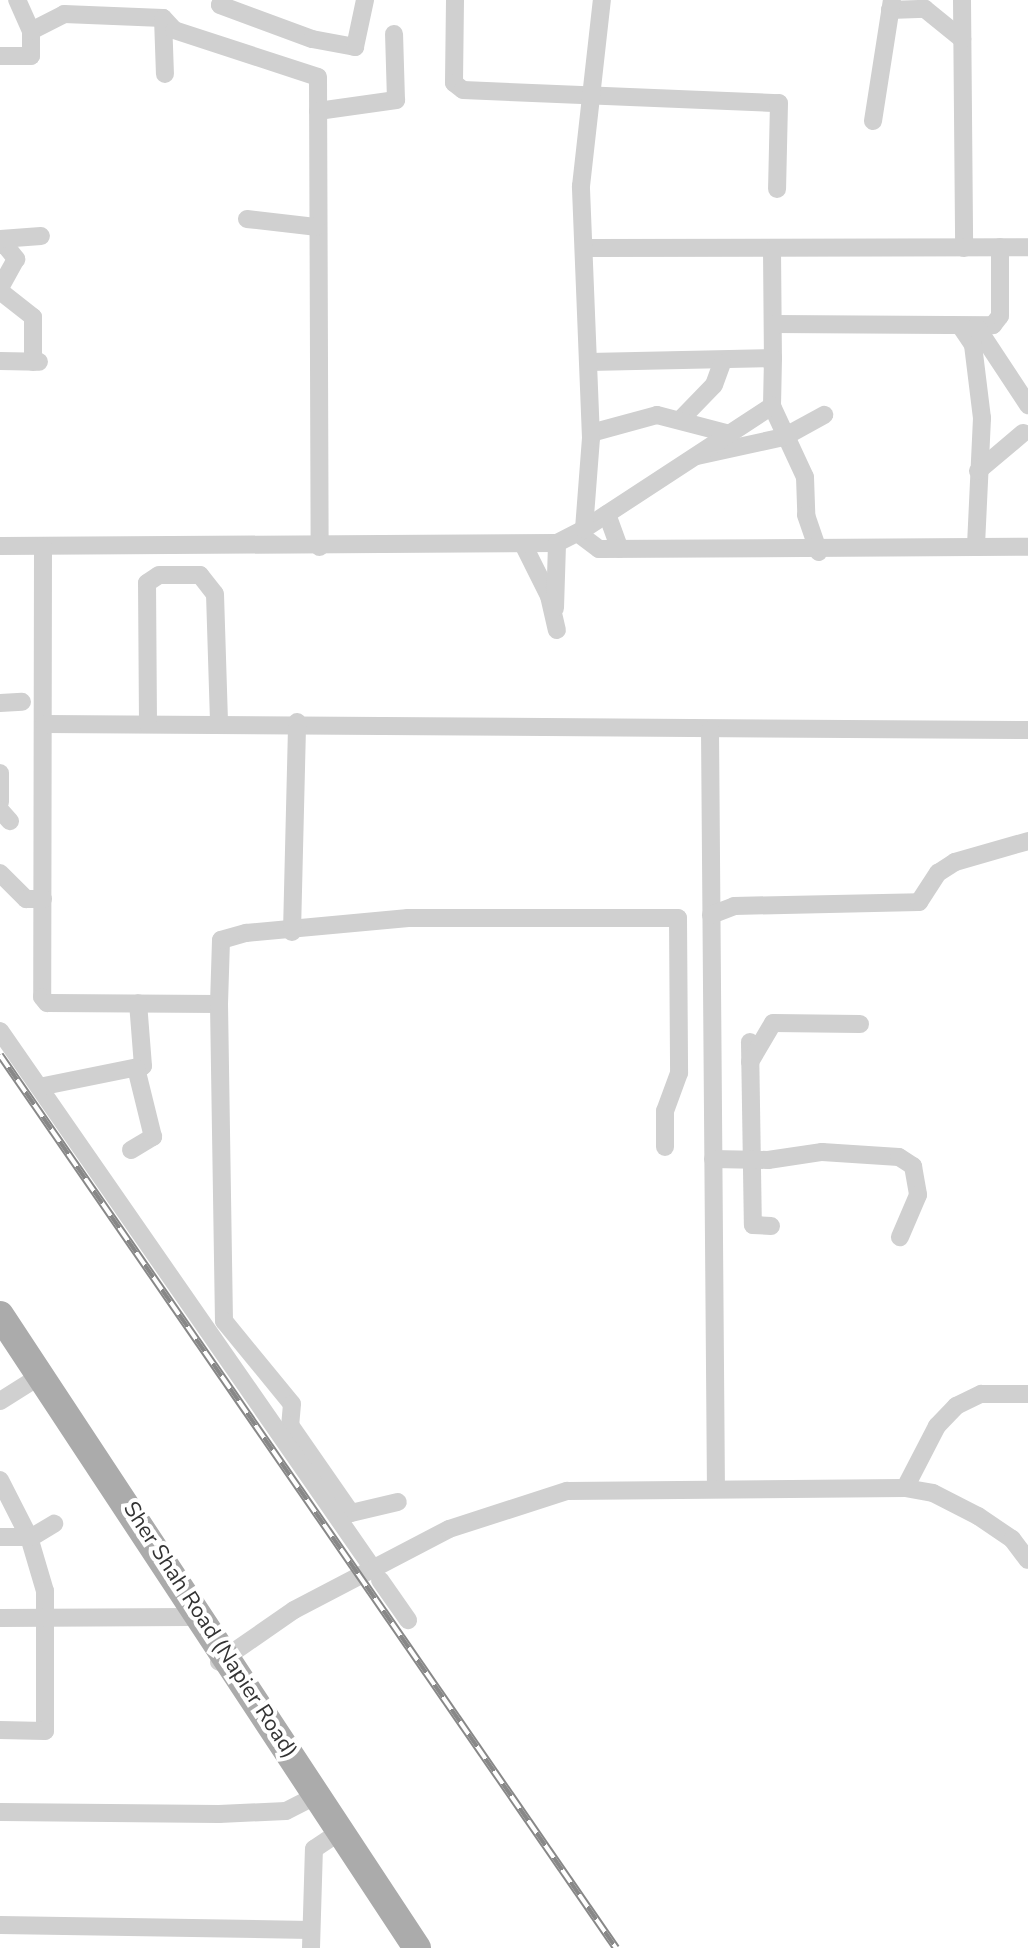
<!DOCTYPE html>
<html>
<head>
<meta charset="utf-8">
<style>
  body { margin:0 }
  #map { position:relative; width:1028px; height:1948px; overflow:hidden; background:#fff; font-family:"Nunito Sans",sans-serif }
  div>[style] { position:absolute }
  .minor>* { height:18px; margin:-9px; padding:0 9px; transform-origin:9px; border-radius:9px; background:#d0d0d0 }
  .primary>* { height:28px; margin:-14px; padding:0 14px; transform-origin:14px; border-radius:14px; background:#ababab }
  .rail>* { height:8px; margin-top:-4px; transform-origin:0; background:repeating-linear-gradient(90deg,#fff 0 15px,#888 0 30px); box-sizing:border-box; border-block:2px solid #888 }
  span { translate:-50% -50%; white-space:nowrap; text-align:center; line-height:1.15; -webkit-text-stroke:8px #fff; paint-order:stroke }
  .street-label { font-size:22px; color:#333 }
</style>
</head>
<body>
<div id="map">
  <div class="minor">
    <div style="left:222px;top:0;width:5px;rotate:112deg"></div>
    <div style="left:220px;top:5px;width:98px;rotate:20.3deg"></div>
    <div style="left:312px;top:39px;width:44px;rotate:10.5deg"></div>
    <div style="left:355px;top:47px;width:48px;rotate:-78deg"></div>
    <div style="left:455px;top:0;width:83px;rotate:90.7deg"></div>
    <div style="left:454px;top:83px;width:11px;rotate:38deg"></div>
    <div style="left:463px;top:90px;width:316px;rotate:2.4deg"></div>
    <div style="left:779px;top:103px;width:86px;rotate:91.3deg"></div>
    <div style="left:962px;top:0;width:248px;rotate:89.5deg"></div>
    <div style="left:890px;top:10px;width:35px;rotate:-2deg"></div>
    <div style="left:925px;top:9px;width:48px;rotate:39deg"></div>
    <div style="left:163px;top:18px;width:56px;rotate:88deg"></div>
    <div style="left:31px;top:31px;width:37px;rotate:-27deg"></div>
    <div style="left:64px;top:14px;width:99px;rotate:2.3deg"></div>
    <div style="left:163px;top:18px;width:16px;rotate:47deg"></div>
    <div style="left:174px;top:30px;width:151px;rotate:18.1deg"></div>
    <div style="left:318px;top:77px;width:470px;rotate:89.8deg"></div>
    <div style="left:0;top:56px;width:31px"></div>
    <div style="left:31px;top:56px;width:25px;rotate:-90deg"></div>
    <div style="left:31px;top:31px;width:34px;rotate:-114deg"></div>
    <div style="left:318px;top:111px;width:79px;rotate:-8deg"></div>
    <div style="left:396px;top:100px;width:66px;rotate:-91.7deg"></div>
    <div style="left:873px;top:121px;width:122px;rotate:-81.1deg"></div>
    <div style="left:247px;top:219px;width:69px;rotate:6.6deg"></div>
    <div style="left:0;top:239px;width:26px;rotate:51deg"></div>
    <div style="left:16px;top:259px;width:33px;rotate:119deg"></div>
    <div style="left:0;top:239px;width:41px;rotate:-4.2deg"></div>
    <div style="left:586px;top:248px;width:442px;rotate:-0.1deg"></div>
    <div style="left:772px;top:250px;width:108px;rotate:89.5deg"></div>
    <div style="left:0;top:291px;width:42px;rotate:38.2deg"></div>
    <div style="left:33px;top:317px;width:45px;rotate:90deg"></div>
    <div style="left:773px;top:324px;width:220px;rotate:0.3deg"></div>
    <div style="left:993px;top:325px;width:11px;rotate:-52deg"></div>
    <div style="left:1000px;top:316px;width:69px;rotate:-90deg"></div>
    <div style="left:976px;top:326px;width:95px;rotate:56.6deg"></div>
    <div style="left:961px;top:327px;width:22px;rotate:56deg"></div>
    <div style="left:973px;top:345px;width:74px;rotate:83deg"></div>
    <div style="left:982px;top:418px;width:128px;rotate:92.7deg"></div>
    <div style="left:0;top:361px;width:39px;rotate:1deg"></div>
    <div style="left:589px;top:362px;width:184px;rotate:-1.2deg"></div>
    <div style="left:773px;top:358px;width:48px;rotate:91.2deg"></div>
    <div style="left:772px;top:406px;width:78px;rotate:65.1deg"></div>
    <div style="left:805px;top:477px;width:38px;rotate:88deg"></div>
    <div style="left:806px;top:515px;width:39px;rotate:71deg"></div>
    <div style="left:681px;top:419px;width:47px;rotate:-45.9deg"></div>
    <div style="left:714px;top:385px;width:23px;rotate:-70deg"></div>
    <div style="left:591px;top:433px;width:68px;rotate:-15.3deg"></div>
    <div style="left:657px;top:415px;width:75px;rotate:14.6deg"></div>
    <div style="left:697px;top:456px;width:89px;rotate:-12.3deg"></div>
    <div style="left:784px;top:437px;width:46px;rotate:-28.8deg"></div>
    <div style="left:978px;top:471px;width:59px;rotate:-40.2deg"></div>
    <div style="left:607px;top:514px;width:37px;rotate:70deg"></div>
    <div style="left:584px;top:529px;width:225px;rotate:-33.2deg"></div>
    <div style="left:579px;top:534px;width:25px;rotate:37deg"></div>
    <div style="left:599px;top:549px;width:429px;rotate:-0.3deg"></div>
    <div style="left:523px;top:544px;width:58px;rotate:63.4deg"></div>
    <div style="left:549px;top:596px;width:35px;rotate:77deg"></div>
    <div style="left:0;top:546px;width:557px;rotate:-0.31deg"></div>
    <div style="left:557px;top:543px;width:30px;rotate:-27deg"></div>
    <div style="left:584px;top:529px;width:91px;rotate:-85.6deg"></div>
    <div style="left:591px;top:438px;width:252px;rotate:-92.3deg"></div>
    <div style="left:581px;top:186px;width:187px;rotate:-83.6deg"></div>
    <div style="left:43px;top:546px;width:451px;rotate:90.1deg"></div>
    <div style="left:42px;top:997px;width:8px;rotate:50deg"></div>
    <div style="left:47px;top:1003px;width:172px;rotate:0.3deg"></div>
    <div style="left:219px;top:1004px;width:64px;rotate:-88.2deg"></div>
    <div style="left:221px;top:940px;width:26px;rotate:-16deg"></div>
    <div style="left:246px;top:933px;width:163px;rotate:-5.3deg"></div>
    <div style="left:408px;top:918px;width:270px"></div>
    <div style="left:678px;top:918px;width:155px;rotate:89.6deg"></div>
    <div style="left:679px;top:1073px;width:40px;rotate:110.2deg"></div>
    <div style="left:665px;top:1111px;width:36px;rotate:90deg"></div>
    <div style="left:555px;top:608px;width:65px;rotate:-88.2deg"></div>
    <div style="left:0;top:703px;width:22px;rotate:-3deg"></div>
    <div style="left:44px;top:724px;width:984px;rotate:0.35deg"></div>
    <div style="left:148px;top:724px;width:141px;rotate:-90.4deg"></div>
    <div style="left:147px;top:583px;width:14px;rotate:-34deg"></div>
    <div style="left:159px;top:575px;width:41px"></div>
    <div style="left:200px;top:575px;width:24px;rotate:52deg"></div>
    <div style="left:215px;top:594px;width:130px;rotate:88.2deg"></div>
    <div style="left:710px;top:730px;width:759px;rotate:89.55deg"></div>
    <div style="left:0;top:773px;width:29px;rotate:90deg"></div>
    <div style="left:0;top:810px;width:15px;rotate:48deg"></div>
    <div style="left:0;top:873px;width:37px;rotate:45deg"></div>
    <div style="left:26px;top:899px;width:17px"></div>
    <div style="left:711px;top:915px;width:25px;rotate:-21deg"></div>
    <div style="left:734px;top:906px;width:185px;rotate:-1.2deg"></div>
    <div style="left:919px;top:902px;width:35px;rotate:-57deg"></div>
    <div style="left:938px;top:873px;width:20px;rotate:-33deg"></div>
    <div style="left:955px;top:862px;width:76px;rotate:-16deg"></div>
    <div style="left:292px;top:932px;width:210px;rotate:-88.6deg"></div>
    <div style="left:219px;top:1004px;width:317px;rotate:89.1deg"></div>
    <div style="left:224px;top:1321px;width:107px;rotate:50.7deg"></div>
    <div style="left:292px;top:1404px;width:21px;rotate:95deg"></div>
    <div style="left:290px;top:1425px;width:107px;rotate:55.3deg"></div>
    <div style="left:351px;top:1513px;width:48px;rotate:-13.2deg"></div>
    <div style="left:0;top:1031px;width:647px;rotate:55.25deg"></div>
    <div style="left:750px;top:1042px;width:183px;rotate:89.1deg"></div>
    <div style="left:753px;top:1225px;width:18px;rotate:3deg"></div>
    <div style="left:750px;top:1062px;width:45px;rotate:-59.5deg"></div>
    <div style="left:773px;top:1023px;width:87px;rotate:0.7deg"></div>
    <div style="left:39px;top:1087px;width:106px;rotate:-11.4deg"></div>
    <div style="left:143px;top:1066px;width:63px;rotate:-94.5deg"></div>
    <div style="left:131px;top:1150px;width:26px;rotate:-31deg"></div>
    <div style="left:153px;top:1137px;width:71px;rotate:-103.8deg"></div>
    <div style="left:713px;top:1159px;width:55px;rotate:1deg"></div>
    <div style="left:768px;top:1160px;width:55px;rotate:-8.4deg"></div>
    <div style="left:822px;top:1152px;width:77px;rotate:3.7deg"></div>
    <div style="left:899px;top:1157px;width:17px;rotate:33deg"></div>
    <div style="left:913px;top:1166px;width:29px;rotate:80deg"></div>
    <div style="left:918px;top:1195px;width:46px;rotate:113.2deg"></div>
    <div style="left:0;top:1401px;width:36px;rotate:-32deg"></div>
    <div style="left:0;top:1480px;width:64px;rotate:63deg"></div>
    <div style="left:29px;top:1537px;width:56px;rotate:73.5deg"></div>
    <div style="left:45px;top:1591px;width:140px;rotate:90deg"></div>
    <div style="left:45px;top:1731px;width:45px;rotate:-178.7deg"></div>
    <div style="left:905px;top:1488px;width:70px;rotate:-62.7deg"></div>
    <div style="left:937px;top:1426px;width:28px;rotate:-46deg"></div>
    <div style="left:956px;top:1406px;width:28px;rotate:-26deg"></div>
    <div style="left:981px;top:1394px;width:47px"></div>
    <div style="left:0;top:1537px;width:32px"></div>
    <div style="left:32px;top:1537px;width:26px;rotate:-31deg"></div>
    <div style="left:380px;top:1580px;width:49px;rotate:55deg"></div>
    <div style="left:0;top:1618px;width:190px;rotate:-0.3deg"></div>
    <div style="left:219px;top:1662px;width:91px;rotate:-34.7deg"></div>
    <div style="left:294px;top:1610px;width:175px;rotate:-27.6deg"></div>
    <div style="left:449px;top:1529px;width:124px;rotate:-17.9deg"></div>
    <div style="left:567px;top:1491px;width:338px;rotate:-0.5deg"></div>
    <div style="left:905px;top:1488px;width:28px;rotate:10deg"></div>
    <div style="left:933px;top:1493px;width:51px;rotate:27.1deg"></div>
    <div style="left:978px;top:1516px;width:41px;rotate:34.1deg"></div>
    <div style="left:1012px;top:1539px;width:26px;rotate:53deg"></div>
    <div style="left:0;top:1812px;width:219px;rotate:0.5deg"></div>
    <div style="left:219px;top:1814px;width:67px;rotate:-2.6deg"></div>
    <div style="left:286px;top:1811px;width:22px;rotate:-27deg"></div>
    <div style="left:0;top:1925px;width:311px;rotate:0.9deg"></div>
    <div style="left:311px;top:1948px;width:99px;rotate:-88.3deg"></div>
    <div style="left:314px;top:1849px;width:18px;rotate:-34deg"></div>
  </div>
  <div class="primary">
    <div style="left:0;top:1315px;width:758px;rotate:56.62deg"></div>
  </div>
  <div class="rail">
    <div style="left:0;top:1055px;width:1085px;rotate:55.4deg"></div>
  </div>
  <div class="street-label">
    <span style="left:210px;top:1630px;rotate:57deg">Sher Shah Road (Napier Road)</span>
  </div>
</div>
</body>
</html>
